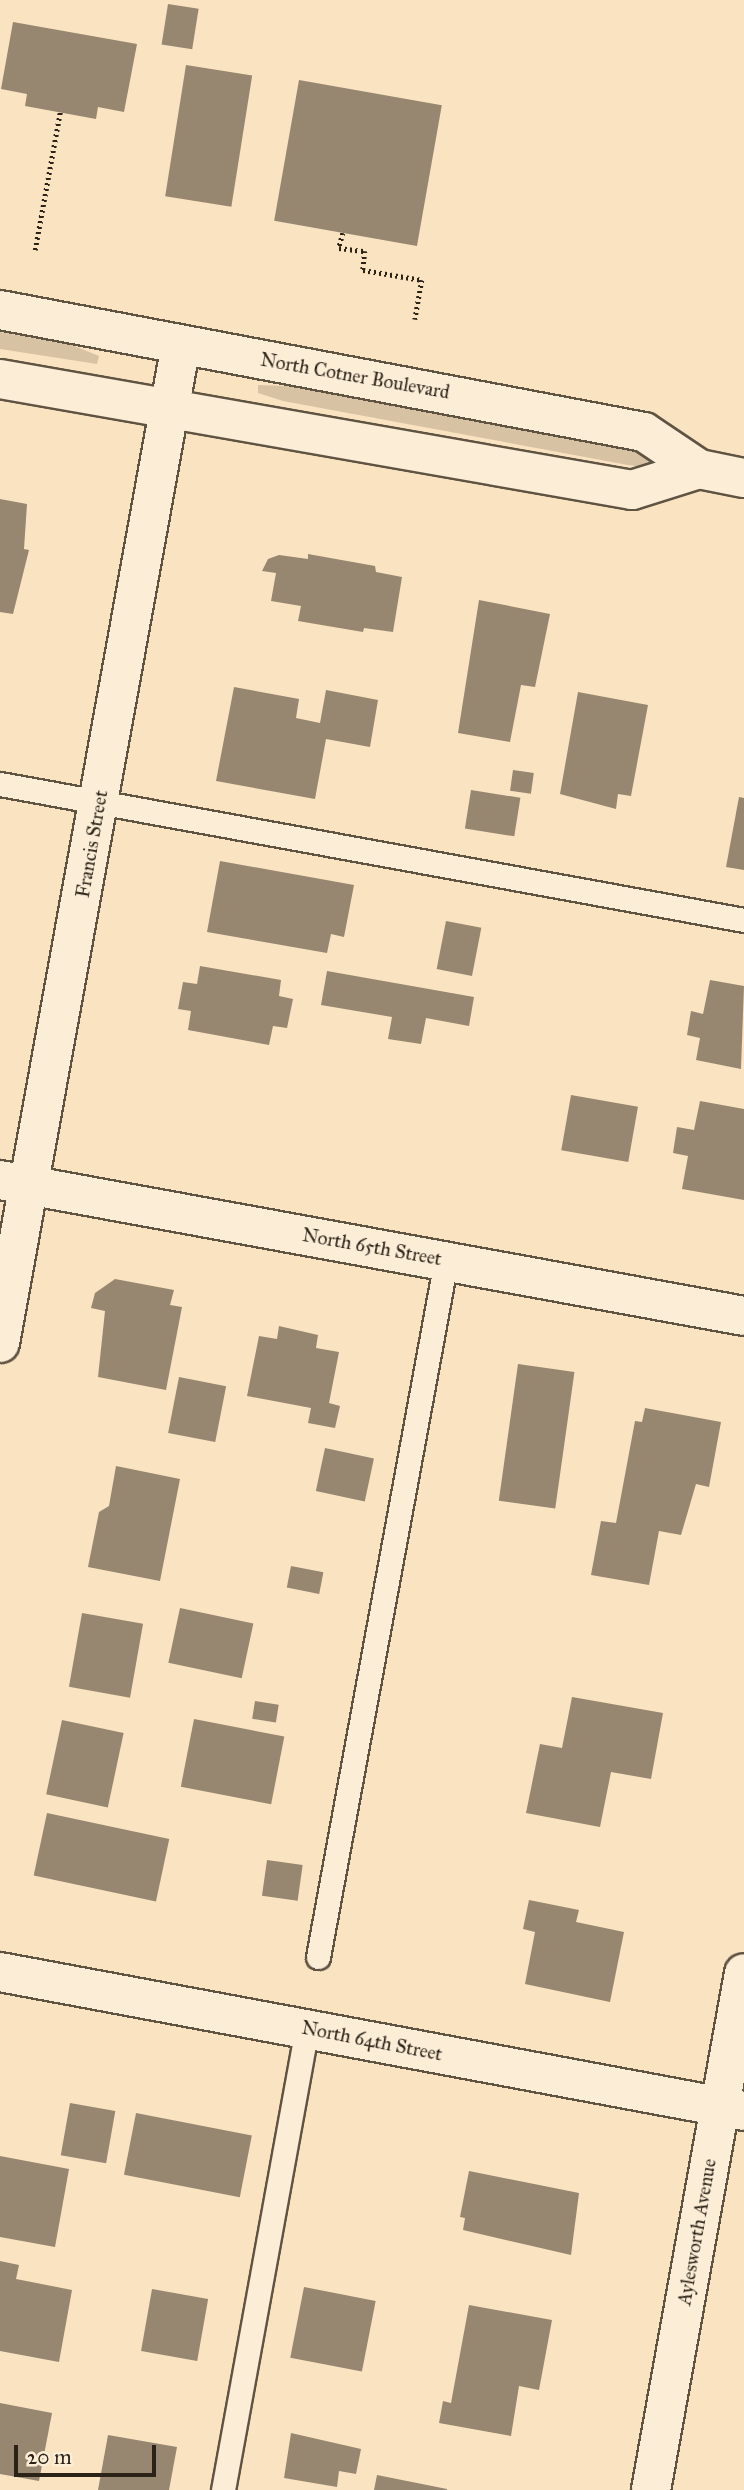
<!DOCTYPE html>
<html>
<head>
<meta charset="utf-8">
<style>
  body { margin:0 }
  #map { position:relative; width:744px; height:2490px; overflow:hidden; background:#fae3c1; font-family:"IM FELL Great Primer",serif }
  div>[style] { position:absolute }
  .green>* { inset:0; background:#d7c2a4 }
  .building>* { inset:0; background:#978770; transform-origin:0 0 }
  .path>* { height:4.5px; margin-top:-2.25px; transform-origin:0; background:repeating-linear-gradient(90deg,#2b2318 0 2px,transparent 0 5.5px) }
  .roads { filter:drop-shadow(2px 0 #5f5342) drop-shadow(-2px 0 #5f5342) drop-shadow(0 2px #5f5342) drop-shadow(0 -2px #5f5342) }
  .service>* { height:23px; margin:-11.5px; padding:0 11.5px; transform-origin:11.5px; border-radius:11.5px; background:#fcedd7 }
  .minor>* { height:38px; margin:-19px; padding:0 19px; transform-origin:19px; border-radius:19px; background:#fcedd7 }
  .secondary>* { height:38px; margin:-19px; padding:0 19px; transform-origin:19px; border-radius:19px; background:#fcedd7 }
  span { translate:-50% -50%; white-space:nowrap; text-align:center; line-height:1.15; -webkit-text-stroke:5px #fcedd7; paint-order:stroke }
  .street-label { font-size:19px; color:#2b2318 }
  .scale { position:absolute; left:14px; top:2445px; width:142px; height:32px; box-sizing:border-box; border:4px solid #2b2318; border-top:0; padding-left:9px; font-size:21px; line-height:24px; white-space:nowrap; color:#2b2318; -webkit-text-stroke:5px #fcedd7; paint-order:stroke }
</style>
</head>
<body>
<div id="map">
  <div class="green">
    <div style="clip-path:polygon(0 332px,72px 345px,99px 356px,97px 364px,0 349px)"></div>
    <div style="clip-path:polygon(258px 385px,287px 386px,629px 448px,666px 459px,644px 467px,628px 465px,283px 401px,258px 393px)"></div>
  </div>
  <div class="building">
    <div style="left:168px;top:4px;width:31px;height:41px;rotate:9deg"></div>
    <div style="clip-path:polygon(13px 22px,137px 44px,124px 112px,98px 107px,96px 119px,25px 106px,27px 94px,1px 89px)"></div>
    <div style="left:186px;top:65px;width:67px;height:133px;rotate:9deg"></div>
    <div style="left:299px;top:80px;width:145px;height:143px;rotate:10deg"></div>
    <div style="clip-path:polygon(0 499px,27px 504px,24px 549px,29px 550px,13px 614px,0 612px)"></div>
    <div style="clip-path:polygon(308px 554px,375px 566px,376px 572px,402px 577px,393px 632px,364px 628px,363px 632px,298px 621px,301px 606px,271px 601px,276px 573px,262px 571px,268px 559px,279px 555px,308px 559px)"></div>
    <div style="clip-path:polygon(479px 600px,550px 614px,535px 687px,521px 685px,510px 742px,458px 733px)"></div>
    <div style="clip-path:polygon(234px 687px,299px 699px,296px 718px,320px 723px,326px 690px,378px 700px,370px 747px,326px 739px,315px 799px,216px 781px)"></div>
    <div style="clip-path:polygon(578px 692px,648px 705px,631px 796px,618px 794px,616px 809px,560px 794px)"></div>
    <div style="left:513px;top:770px;width:21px;height:21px;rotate:8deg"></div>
    <div style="left:471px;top:790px;width:50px;height:39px;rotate:9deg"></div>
    <div style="clip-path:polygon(739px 797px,744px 798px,744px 870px,726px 867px)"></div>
    <div style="clip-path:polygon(220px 861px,354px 885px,344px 937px,331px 934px,327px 953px,207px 932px)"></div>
    <div style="left:446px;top:921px;width:36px;height:49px;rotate:11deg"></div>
    <div style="clip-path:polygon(200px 966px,281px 980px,279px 996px,293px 999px,287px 1028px,273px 1026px,269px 1045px,188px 1030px,191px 1011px,178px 1009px,183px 982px,197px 984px)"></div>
    <div style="clip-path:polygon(327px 971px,474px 997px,469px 1026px,426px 1018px,421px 1044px,388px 1039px,392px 1017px,321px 1005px)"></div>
    <div style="clip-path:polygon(710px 980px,744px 986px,741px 1069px,696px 1060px,700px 1038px,687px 1035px,691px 1011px,703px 1014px)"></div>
    <div style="left:571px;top:1095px;width:68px;height:56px;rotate:10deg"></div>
    <div style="clip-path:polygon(700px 1101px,744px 1109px,744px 1200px,682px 1189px,688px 1156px,673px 1153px,677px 1127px,694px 1130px)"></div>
    <div style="clip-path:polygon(115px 1279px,174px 1290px,170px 1305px,182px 1307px,166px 1390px,98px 1377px,105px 1311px,91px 1308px,95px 1293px)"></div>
    <div style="clip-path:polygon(279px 1326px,318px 1335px,316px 1348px,339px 1352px,329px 1403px,340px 1406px,335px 1428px,308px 1423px,311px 1408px,247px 1396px,259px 1336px,277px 1339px)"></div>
    <div style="left:518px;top:1364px;width:57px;height:138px;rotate:8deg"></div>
    <div style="left:179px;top:1377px;width:48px;height:57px;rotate:11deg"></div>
    <div style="clip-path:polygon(645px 1408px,721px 1422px,709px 1487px,696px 1484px,681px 1535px,659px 1531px,649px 1585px,591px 1575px,601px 1521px,616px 1523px,635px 1421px,642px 1422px)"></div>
    <div style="left:325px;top:1448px;width:50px;height:44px;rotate:12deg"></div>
    <div style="clip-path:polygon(116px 1466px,180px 1479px,160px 1581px,88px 1567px,99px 1512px,109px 1506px)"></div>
    <div style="left:291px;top:1566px;width:33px;height:22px;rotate:11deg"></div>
    <div style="left:180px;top:1608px;width:75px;height:56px;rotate:12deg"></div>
    <div style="left:82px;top:1613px;width:62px;height:75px;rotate:10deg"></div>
    <div style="clip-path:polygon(572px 1697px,663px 1713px,651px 1779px,611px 1772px,600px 1827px,526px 1813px,540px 1744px,562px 1748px)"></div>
    <div style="left:255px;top:1701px;width:24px;height:18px;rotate:9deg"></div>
    <div style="left:194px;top:1719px;width:92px;height:69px;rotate:11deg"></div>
    <div style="left:62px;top:1720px;width:63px;height:76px;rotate:12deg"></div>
    <div style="left:47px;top:1813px;width:125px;height:64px;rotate:12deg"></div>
    <div style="left:267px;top:1860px;width:36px;height:36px;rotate:8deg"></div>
    <div style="clip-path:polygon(529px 1900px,579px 1910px,576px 1922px,624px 1932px,610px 2002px,525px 1984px,535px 1932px,523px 1929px)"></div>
    <div style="left:70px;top:2103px;width:46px;height:53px;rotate:10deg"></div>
    <div style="left:136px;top:2113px;width:118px;height:63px;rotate:11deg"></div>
    <div style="clip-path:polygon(0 2156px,69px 2169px,55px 2247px,0 2237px)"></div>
    <div style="clip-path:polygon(469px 2171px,579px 2193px,571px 2255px,463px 2230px,465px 2218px,460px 2217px)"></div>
    <div style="clip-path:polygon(0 2261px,19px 2265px,16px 2279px,72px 2290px,59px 2362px,0 2351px)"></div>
    <div style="left:304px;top:2287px;width:73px;height:72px;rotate:11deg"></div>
    <div style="left:152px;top:2289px;width:57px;height:63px;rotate:10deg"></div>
    <div style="clip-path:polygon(469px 2305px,552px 2320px,539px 2390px,519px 2386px,511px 2436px,439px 2423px,443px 2401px,451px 2403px)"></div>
    <div style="clip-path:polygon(0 2403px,52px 2413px,39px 2481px,0 2474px)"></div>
    <div style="clip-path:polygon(291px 2433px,361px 2449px,356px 2474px,339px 2471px,337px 2487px,284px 2478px)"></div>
    <div style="clip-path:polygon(108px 2435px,177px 2447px,169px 2490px,98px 2490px)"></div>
    <div style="clip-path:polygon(377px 2475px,447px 2489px,447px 2490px,374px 2490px)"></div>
  </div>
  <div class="path">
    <div style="left:343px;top:233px;width:16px;rotate:105deg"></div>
    <div style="left:339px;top:248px;width:26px;rotate:7deg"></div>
    <div style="left:365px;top:251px;width:19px;rotate:96deg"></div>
    <div style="left:363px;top:270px;width:60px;rotate:9.6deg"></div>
    <div style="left:422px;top:280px;width:40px;rotate:100deg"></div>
    <div style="left:35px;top:250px;width:140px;rotate:-79.7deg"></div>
  </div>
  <div class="roads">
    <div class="service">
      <div style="left:0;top:784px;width:756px;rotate:10.36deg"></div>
      <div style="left:318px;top:1957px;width:709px;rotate:-79.59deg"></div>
      <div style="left:223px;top:2490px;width:469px;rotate:-79.7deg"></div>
    </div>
    <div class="minor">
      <div style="left:0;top:1180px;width:756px;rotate:10.36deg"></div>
      <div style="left:0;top:1343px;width:1015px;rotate:-79.73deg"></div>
      <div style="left:0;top:1972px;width:757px;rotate:10.58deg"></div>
      <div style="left:651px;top:2490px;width:525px;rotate:-79.8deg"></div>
    </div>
    <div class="secondary">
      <div style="left:0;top:310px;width:655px;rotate:10.73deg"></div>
      <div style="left:644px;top:432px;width:66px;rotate:33.9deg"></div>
      <div style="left:699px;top:469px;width:46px;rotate:11.3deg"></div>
      <div style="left:0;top:379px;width:642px;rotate:9.96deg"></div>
      <div style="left:632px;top:490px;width:70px;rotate:-17.4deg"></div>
    </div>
  </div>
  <div class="street-label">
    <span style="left:355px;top:376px;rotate:10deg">North Cotner Boulevard</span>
    <span style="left:92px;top:844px;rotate:-80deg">Francis Street</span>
    <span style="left:372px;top:1247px;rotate:10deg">North 65th Street</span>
    <span style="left:372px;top:2041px;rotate:11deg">North 64th Street</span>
    <span style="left:697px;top:2232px;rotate:-80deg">Aylesworth Avenue</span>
  </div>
  <div class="scale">20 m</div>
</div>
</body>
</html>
